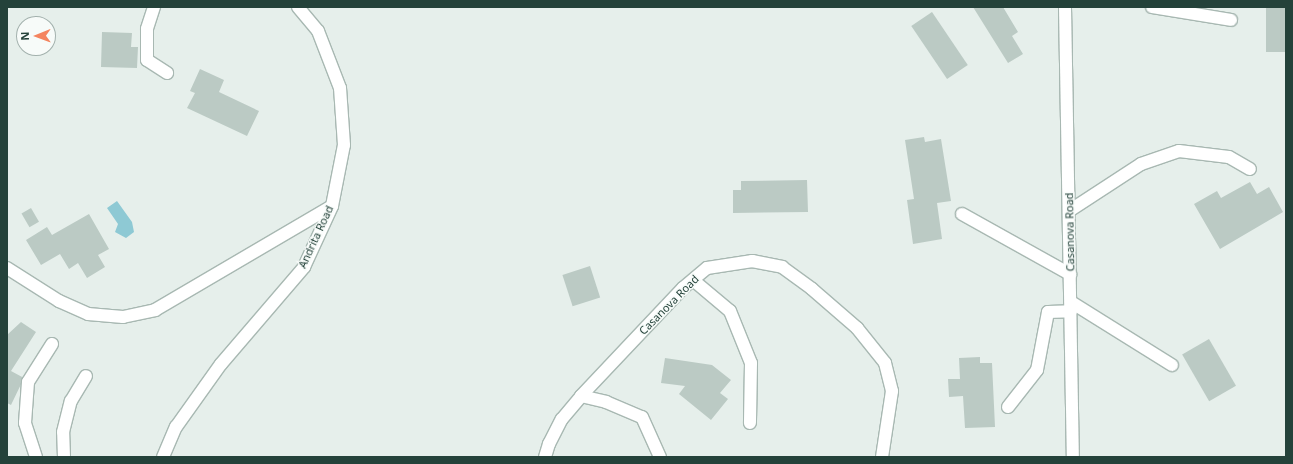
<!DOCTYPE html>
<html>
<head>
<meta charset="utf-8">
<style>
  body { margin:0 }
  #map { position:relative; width:1293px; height:464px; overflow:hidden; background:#e6efeb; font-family:"Noto Sans",sans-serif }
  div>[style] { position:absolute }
  .water>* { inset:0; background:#8ec9d4 }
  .building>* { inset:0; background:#bbcac4; transform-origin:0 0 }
  .roads { filter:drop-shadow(1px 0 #a8b8b2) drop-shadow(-1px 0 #a8b8b2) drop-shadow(0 1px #a8b8b2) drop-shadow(0 -1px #a8b8b2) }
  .minor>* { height:12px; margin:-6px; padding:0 6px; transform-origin:6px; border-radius:6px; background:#fff }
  span { translate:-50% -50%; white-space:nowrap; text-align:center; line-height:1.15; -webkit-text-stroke:3px #f7fbf9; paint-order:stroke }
  .street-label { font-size:11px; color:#24423a }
  .frame { position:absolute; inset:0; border:8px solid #24423a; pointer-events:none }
  .north { position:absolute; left:16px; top:16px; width:40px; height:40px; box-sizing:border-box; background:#f7fbf9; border:1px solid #a3b1ad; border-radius:50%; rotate:269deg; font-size:11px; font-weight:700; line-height:16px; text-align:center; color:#24423a }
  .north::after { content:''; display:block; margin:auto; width:14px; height:18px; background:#f4845f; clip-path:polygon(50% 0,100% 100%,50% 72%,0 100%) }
</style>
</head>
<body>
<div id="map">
  <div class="water">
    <div style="clip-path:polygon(117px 201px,132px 222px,134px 232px,126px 238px,115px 232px,118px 224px,107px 208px)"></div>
  </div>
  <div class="building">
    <div style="clip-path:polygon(973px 7px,1003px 7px,1018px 32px,1012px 36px,1023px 54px,1008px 63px)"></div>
    <div style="left:1266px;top:7px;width:20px;height:45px"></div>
    <div style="left:932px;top:12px;width:64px;height:25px;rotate:56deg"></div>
    <div style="clip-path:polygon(102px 32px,132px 33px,131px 47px,138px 47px,137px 68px,101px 67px)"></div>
    <div style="clip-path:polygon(200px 69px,224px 80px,219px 92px,259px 111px,247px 136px,187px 108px,195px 93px,190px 91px)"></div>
    <div style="clip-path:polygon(924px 137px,925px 142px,941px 139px,951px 201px,937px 203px,942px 239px,913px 244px,907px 200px,914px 199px,905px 140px)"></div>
    <div style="clip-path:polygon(807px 180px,808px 212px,733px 213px,733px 190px,741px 190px,741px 181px)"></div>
    <div style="clip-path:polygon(1250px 182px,1257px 194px,1269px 187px,1283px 212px,1220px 249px,1194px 204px,1217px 191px,1221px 198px)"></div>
    <div style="left:31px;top:208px;width:16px;height:11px;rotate:60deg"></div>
    <div style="clip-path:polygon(89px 214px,109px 249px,98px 255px,105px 267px,87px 278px,78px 263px,69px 269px,60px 254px,41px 265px,26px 240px,47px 227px,52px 235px)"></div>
    <div style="left:590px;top:266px;width:33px;height:29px;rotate:72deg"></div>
    <div style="clip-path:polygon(21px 322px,36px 332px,11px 371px,24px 378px,11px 405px,7px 403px,7px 335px)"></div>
    <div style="left:1209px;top:339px;width:54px;height:31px;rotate:60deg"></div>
    <div style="clip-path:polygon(980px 357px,980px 363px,992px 363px,995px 427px,965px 428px,963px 396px,949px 397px,948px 379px,960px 379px,959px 358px)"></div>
    <div style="clip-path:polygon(665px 358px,712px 365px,731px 380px,720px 393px,728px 399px,711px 420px,679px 394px,685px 386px,661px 383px)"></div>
  </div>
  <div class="roads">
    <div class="minor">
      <div style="left:154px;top:7px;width:23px;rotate:108deg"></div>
      <div style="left:147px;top:29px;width:31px;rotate:90deg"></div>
      <div style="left:147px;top:60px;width:24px;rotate:33deg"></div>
      <div style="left:1065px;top:7px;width:450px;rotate:89deg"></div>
      <div style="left:1152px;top:7px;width:80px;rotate:9.3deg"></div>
      <div style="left:1069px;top:211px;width:86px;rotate:-33.1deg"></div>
      <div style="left:1141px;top:164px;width:40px;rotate:-18.9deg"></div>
      <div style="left:1179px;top:151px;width:50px;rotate:6.8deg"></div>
      <div style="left:1229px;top:157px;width:24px;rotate:30deg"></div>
      <div style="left:962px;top:214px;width:124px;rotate:29.1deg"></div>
      <div style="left:7px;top:268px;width:62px;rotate:32.4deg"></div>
      <div style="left:59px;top:301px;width:32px;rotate:24deg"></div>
      <div style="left:88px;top:314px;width:35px;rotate:5deg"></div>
      <div style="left:123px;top:317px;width:33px;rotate:-12deg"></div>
      <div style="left:155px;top:310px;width:205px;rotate:-30.4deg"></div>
      <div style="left:693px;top:280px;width:48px;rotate:40deg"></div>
      <div style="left:730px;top:311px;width:56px;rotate:68deg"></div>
      <div style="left:751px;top:363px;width:60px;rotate:91deg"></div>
      <div style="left:1071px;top:302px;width:119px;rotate:32deg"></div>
      <div style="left:581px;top:396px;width:26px;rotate:13deg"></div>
      <div style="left:606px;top:402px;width:39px;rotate:23deg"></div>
      <div style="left:642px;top:417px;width:44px;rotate:65.8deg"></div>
      <div style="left:1008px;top:407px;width:47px;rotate:-51.9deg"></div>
      <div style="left:1037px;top:370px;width:59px;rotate:-79.3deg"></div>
      <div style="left:1048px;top:312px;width:23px;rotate:-2deg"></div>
      <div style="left:36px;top:457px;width:36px;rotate:-108deg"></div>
      <div style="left:25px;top:423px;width:41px;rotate:-85.8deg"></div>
      <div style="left:28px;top:382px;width:45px;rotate:-57.7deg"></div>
      <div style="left:64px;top:457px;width:25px;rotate:-92deg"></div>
      <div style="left:63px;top:432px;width:32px;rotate:-76deg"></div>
      <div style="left:71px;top:401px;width:29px;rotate:-59deg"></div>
      <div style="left:163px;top:457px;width:33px;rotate:-67deg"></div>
      <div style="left:176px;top:427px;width:77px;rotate:-54.5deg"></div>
      <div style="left:221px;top:364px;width:128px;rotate:-49.4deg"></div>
      <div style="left:304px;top:267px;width:67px;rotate:-65.3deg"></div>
      <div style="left:332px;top:206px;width:62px;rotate:-78.9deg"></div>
      <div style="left:344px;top:145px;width:57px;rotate:-94deg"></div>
      <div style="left:340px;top:88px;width:61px;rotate:-111.1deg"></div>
      <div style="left:318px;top:31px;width:31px;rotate:-130deg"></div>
      <div style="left:545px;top:457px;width:14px;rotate:-73deg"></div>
      <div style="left:549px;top:444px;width:28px;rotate:-63deg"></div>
      <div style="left:562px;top:419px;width:30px;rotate:-50deg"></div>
      <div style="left:581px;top:396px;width:149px;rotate:-46.6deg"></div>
      <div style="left:683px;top:288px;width:31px;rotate:-40deg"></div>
      <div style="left:707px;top:268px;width:46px;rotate:-8.8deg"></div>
      <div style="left:752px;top:261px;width:31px;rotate:11deg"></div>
      <div style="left:782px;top:267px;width:37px;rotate:36deg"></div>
      <div style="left:812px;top:289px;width:60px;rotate:40.9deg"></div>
      <div style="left:857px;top:328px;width:45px;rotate:51.3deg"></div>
      <div style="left:885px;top:363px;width:29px;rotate:76deg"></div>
      <div style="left:892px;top:391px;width:67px;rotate:98.6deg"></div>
    </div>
  </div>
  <div class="street-label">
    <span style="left:1070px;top:232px;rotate:-91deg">Casanova Road</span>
    <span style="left:316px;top:237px;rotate:-65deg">Andrita Road</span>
    <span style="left:669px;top:305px;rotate:-45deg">Casanova Road</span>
  </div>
  <div class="frame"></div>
  <div class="north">N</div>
</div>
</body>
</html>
